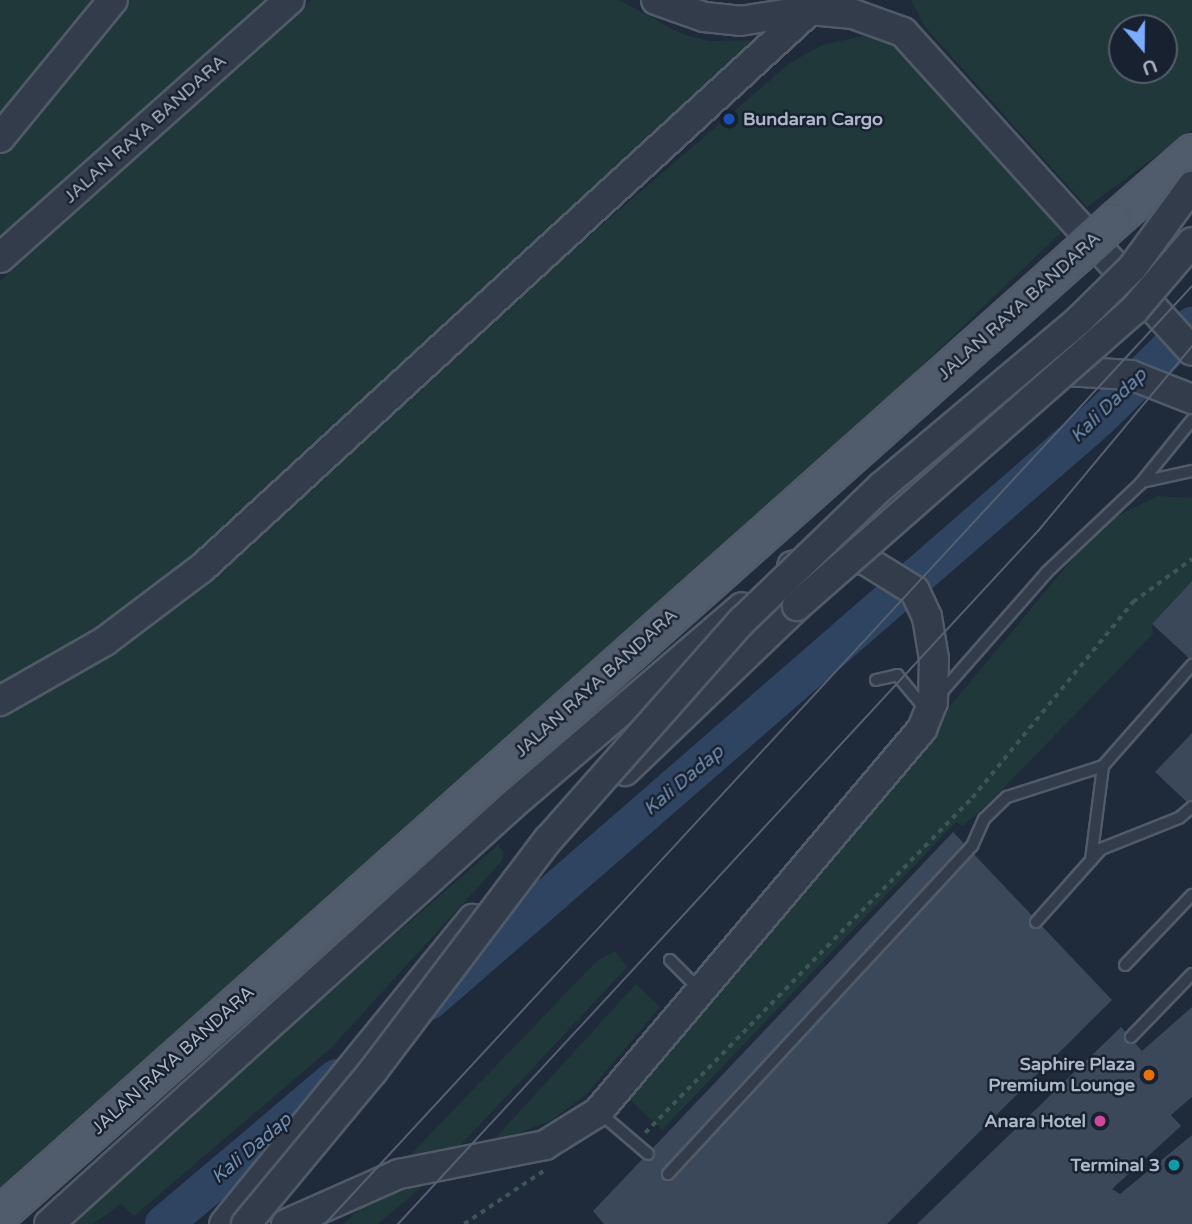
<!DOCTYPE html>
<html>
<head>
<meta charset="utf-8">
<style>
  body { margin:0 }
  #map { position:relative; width:1192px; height:1224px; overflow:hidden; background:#1f2a3a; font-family:"Varela Round",sans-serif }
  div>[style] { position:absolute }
  .green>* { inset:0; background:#21383b }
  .river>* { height:38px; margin:-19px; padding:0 19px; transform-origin:19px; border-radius:19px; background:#2f4461 }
  .building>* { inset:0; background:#3a485a }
  .path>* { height:3.5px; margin-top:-1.75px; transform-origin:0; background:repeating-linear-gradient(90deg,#3e5558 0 5px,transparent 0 10px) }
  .roads { filter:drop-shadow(2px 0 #505a68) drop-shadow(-2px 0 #505a68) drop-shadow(0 2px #505a68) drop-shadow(0 -2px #505a68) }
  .service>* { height:10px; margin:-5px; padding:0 5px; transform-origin:5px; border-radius:5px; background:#333c4a }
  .tertiary>* { height:28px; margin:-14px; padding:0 14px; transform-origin:14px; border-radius:14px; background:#333c4a }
  .primary>* { height:35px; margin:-17.5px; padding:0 17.5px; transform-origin:17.5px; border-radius:17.5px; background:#505b6b }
  .tram>* { height:2px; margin:-1px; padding:0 1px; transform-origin:1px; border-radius:1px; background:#546072 }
  .bridges { filter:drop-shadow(2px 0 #505a68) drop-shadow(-2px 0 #505a68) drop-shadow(0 2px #505a68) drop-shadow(0 -2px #505a68) }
  .tertiary-bridge>* { height:28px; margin:-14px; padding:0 14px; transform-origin:14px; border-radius:14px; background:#333c4a }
  .primary-bridge>* { height:35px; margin:-17.5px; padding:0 17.5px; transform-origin:17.5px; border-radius:17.5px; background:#505b6b }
  .dots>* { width:19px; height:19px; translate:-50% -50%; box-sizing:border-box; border:4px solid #18212f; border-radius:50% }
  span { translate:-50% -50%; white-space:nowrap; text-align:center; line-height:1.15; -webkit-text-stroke:5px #18212f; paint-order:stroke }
  .poi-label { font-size:18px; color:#adb7c7; font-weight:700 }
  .left { translate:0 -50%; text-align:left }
  .right { translate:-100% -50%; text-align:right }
  .street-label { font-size:18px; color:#adb7c7 }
  .water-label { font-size:19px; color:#728eb2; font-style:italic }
  .north { position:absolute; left:1108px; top:14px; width:70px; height:70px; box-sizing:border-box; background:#18212f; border:2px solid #545d6c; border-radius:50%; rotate:160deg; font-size:19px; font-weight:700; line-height:28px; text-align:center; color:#adb7c7 }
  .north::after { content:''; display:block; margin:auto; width:24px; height:32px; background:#7aadff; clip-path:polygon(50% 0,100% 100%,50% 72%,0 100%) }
</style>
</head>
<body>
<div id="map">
  <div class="green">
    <div style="clip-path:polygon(0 0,267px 0,0 241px)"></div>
    <div style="clip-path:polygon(311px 0,619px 0,682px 34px,709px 41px,757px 40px,177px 575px,102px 631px,0 689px,0 281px)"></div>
    <div style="clip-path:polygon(evenodd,911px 0,1192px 0,1192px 130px,1087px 207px,925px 27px,911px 0,1122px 28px,1164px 28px,1164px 70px,1122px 70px,1122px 28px)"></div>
    <div style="clip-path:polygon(862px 36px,892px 41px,1068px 226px,825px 458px,0 1195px,0 715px,108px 658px,189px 599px,553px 267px,790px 63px,822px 45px)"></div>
    <div style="clip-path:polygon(1159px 496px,1192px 498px,1192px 581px,1152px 624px,1153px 634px,990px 802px,963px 826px,956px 822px,662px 1130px,626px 1096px,1074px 557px,1119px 515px)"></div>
    <div style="clip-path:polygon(498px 845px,504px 853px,501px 862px,331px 1048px,134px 1216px,121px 1204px,93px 1224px,64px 1224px)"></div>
    <div style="clip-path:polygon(615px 951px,627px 967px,460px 1146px,410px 1155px,597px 961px)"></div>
    <div style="clip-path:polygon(636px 984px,660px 1007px,586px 1095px,550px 1121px,490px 1144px)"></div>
    <div style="clip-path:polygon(412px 1183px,425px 1184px,378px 1224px,344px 1224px,373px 1195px)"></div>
  </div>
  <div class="river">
    <div style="left:429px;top:1001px;width:888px;rotate:-41.03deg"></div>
    <div style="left:1099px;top:418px;width:131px;rotate:-44.7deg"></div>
    <div style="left:164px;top:1224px;width:226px;rotate:-40.2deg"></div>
  </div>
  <div class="building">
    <div style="clip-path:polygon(1192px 581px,1192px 661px,1152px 624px)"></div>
    <div style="clip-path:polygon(1192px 733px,1192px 807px,1155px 772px)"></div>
    <div style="clip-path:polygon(953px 832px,1112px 1000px,887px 1224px,604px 1224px,593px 1211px)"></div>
    <div style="clip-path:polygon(1192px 1007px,1192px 1097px,1171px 1115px,1181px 1126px,1112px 1189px,1120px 1194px,1192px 1135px,1192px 1224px,917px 1224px,1121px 1027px,1142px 1051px)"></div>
  </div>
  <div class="path">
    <div style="left:645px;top:1133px;width:468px;rotate:-45.7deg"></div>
    <div style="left:972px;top:798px;width:254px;rotate:-50.6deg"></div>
    <div style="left:1133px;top:602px;width:73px;rotate:-36.1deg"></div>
    <div style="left:464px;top:1224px;width:97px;rotate:-33.7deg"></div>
  </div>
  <div class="roads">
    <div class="service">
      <div style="left:1146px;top:481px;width:47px;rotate:-12.3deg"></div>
      <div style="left:876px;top:680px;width:22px;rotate:-13deg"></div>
      <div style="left:897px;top:675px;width:47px;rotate:50.2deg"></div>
      <div style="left:940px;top:694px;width:162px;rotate:-48.7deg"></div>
      <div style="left:1047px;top:572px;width:128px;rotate:-43.4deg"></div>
      <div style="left:1140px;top:484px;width:82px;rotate:-50.9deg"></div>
      <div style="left:1091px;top:860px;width:95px;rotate:-82.7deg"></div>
      <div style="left:1103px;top:766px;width:135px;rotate:-48.6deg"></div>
      <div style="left:1036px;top:922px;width:98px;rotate:-48.3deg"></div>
      <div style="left:1101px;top:849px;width:84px;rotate:-21.7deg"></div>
      <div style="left:1179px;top:818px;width:17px;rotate:-40deg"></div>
      <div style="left:670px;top:960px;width:42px;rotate:45deg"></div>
      <div style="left:1125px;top:965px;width:97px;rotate:-46.3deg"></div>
      <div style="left:1131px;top:1037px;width:88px;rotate:-45.9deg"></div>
      <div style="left:600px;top:1113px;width:63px;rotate:40.5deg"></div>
      <div style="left:668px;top:1174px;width:447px;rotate:-47.2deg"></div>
      <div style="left:972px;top:846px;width:30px;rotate:-66deg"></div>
      <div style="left:984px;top:819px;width:32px;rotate:-44deg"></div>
      <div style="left:1007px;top:797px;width:101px;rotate:-17.9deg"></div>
    </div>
    <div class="tertiary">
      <div style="left:656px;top:0;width:51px;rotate:19.5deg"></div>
      <div style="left:704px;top:17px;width:36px;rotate:6deg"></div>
      <div style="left:740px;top:21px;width:71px;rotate:-8.9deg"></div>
      <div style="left:810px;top:10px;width:43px;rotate:5.3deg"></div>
      <div style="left:853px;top:14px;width:53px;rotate:19.8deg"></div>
      <div style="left:903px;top:32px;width:430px;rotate:47.8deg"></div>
      <div style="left:0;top:138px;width:178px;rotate:-50.7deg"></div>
      <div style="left:0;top:258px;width:388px;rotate:-41.7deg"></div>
      <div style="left:995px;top:404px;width:33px;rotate:-35deg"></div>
      <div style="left:1022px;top:385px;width:46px;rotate:-17.7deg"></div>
      <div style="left:1066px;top:371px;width:65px;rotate:3.5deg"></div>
      <div style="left:1131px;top:375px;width:66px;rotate:21.5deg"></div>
      <div style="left:0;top:701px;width:121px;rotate:-29.7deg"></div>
      <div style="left:105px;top:641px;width:121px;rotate:-37deg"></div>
      <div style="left:202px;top:568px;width:825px;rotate:-42.54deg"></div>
      <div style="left:625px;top:771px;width:238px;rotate:-43.8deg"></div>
      <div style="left:49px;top:1224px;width:624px;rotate:-42.14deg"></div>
      <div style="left:512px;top:805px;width:303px;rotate:-40.7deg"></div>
      <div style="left:224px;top:1224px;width:394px;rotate:-50.8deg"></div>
      <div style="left:286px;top:1224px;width:124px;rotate:-23.9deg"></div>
      <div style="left:399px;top:1174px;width:149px;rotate:-11.2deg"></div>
      <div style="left:545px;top:1145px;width:62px;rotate:-31.9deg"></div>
      <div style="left:598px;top:1112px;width:502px;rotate:-49.77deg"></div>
      <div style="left:922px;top:729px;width:29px;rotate:-68deg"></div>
      <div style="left:933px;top:702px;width:43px;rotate:-88.7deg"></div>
      <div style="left:934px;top:659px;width:43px;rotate:-99.5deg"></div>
      <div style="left:927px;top:617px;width:29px;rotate:-115deg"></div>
      <div style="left:915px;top:591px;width:59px;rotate:-148.2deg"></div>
      <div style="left:865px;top:560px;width:32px;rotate:-173deg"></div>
      <div style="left:833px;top:556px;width:42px;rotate:166.3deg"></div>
    </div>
    <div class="primary">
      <div style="left:1112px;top:222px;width:106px;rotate:-41.2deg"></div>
      <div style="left:0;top:1214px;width:1440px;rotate:-41.71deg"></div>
    </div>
  </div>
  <div class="tram">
    <div style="left:325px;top:1224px;width:1277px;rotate:-47.25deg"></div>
    <div style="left:398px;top:1224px;width:943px;rotate:-47.28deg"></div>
    <div style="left:1038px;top:531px;width:241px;rotate:-50.2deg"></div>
  </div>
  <div class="bridges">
    <div class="tertiary-bridge">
      <div style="left:797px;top:606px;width:449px;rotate:-41.3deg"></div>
      <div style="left:1134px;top:310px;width:89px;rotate:-49.5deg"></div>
      <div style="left:246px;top:1224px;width:199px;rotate:-50.3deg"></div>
      <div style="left:373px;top:1071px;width:290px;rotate:-52.9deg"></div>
      <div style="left:548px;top:840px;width:293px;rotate:-48.5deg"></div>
      <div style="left:742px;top:621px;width:193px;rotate:-44deg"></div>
      <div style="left:881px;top:487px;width:259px;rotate:-40.1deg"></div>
      <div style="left:1079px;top:320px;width:74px;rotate:-44.5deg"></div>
      <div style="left:1132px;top:268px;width:102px;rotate:-53.8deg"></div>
    </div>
    <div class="primary-bridge">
      <div style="left:1075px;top:256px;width:50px;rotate:-42.6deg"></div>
    </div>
  </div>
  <div class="dots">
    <div style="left:729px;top:119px;background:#1a4fb4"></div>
    <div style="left:1149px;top:1075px;background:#e8710a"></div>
    <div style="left:1100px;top:1121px;background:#d1479c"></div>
    <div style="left:1174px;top:1165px;background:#0f9aa8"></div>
  </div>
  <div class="poi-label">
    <span class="left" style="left:743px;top:119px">Bundaran Cargo</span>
    <span class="right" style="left:1135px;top:1075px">Saphire Plaza<br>Premium Lounge</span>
    <span class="right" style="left:1086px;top:1121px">Anara Hotel</span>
    <span class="right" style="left:1160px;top:1165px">Terminal 3</span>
  </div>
  <div class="street-label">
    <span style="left:145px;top:129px;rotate:-42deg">JALAN RAYA BANDARA</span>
    <span style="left:1019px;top:306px;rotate:-42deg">JALAN RAYA BANDARA</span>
    <span style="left:596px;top:683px;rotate:-42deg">JALAN RAYA BANDARA</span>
    <span style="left:173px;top:1060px;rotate:-42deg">JALAN RAYA BANDARA</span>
  </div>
  <div class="water-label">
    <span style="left:1109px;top:406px;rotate:-44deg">Kali Dadap</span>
    <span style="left:684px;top:781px;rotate:-40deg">Kali Dadap</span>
    <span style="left:252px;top:1149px;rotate:-40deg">Kali Dadap</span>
  </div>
  <div class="north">U</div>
</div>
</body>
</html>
